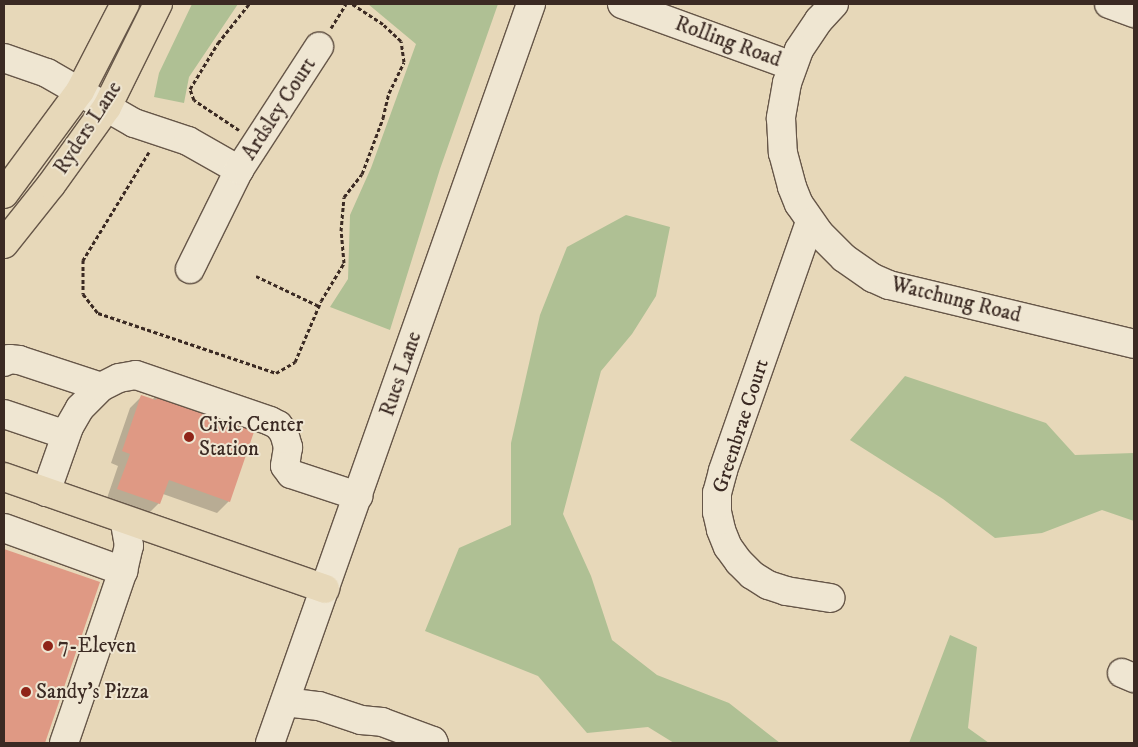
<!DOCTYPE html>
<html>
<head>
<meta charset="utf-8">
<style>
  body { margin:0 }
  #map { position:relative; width:1138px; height:747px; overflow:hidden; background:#e7d8b9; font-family:"IM FELL DW Pica",serif }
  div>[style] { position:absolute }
  .green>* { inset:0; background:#afc094 }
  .shadow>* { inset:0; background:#0003 }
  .building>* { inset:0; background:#df9984 }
  .path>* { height:3px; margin-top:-1.5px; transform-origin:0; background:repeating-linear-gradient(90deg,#3b2a23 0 4px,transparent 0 6.5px) }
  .roads { filter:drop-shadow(1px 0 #665648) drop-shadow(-1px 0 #665648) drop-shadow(0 1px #665648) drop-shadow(0 -1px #665648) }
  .minor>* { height:28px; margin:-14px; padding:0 14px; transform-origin:14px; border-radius:14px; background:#efe6d2 }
  .major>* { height:28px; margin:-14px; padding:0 14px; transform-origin:14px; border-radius:14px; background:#e7d8b9 }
  .dots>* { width:14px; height:14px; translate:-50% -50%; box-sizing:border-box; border:2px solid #efe6d2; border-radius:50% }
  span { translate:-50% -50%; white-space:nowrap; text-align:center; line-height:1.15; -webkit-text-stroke:4px #efe6d2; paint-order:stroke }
  .street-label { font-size:21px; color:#3b2a23 }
  .poi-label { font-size:21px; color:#3b2a23 }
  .left { translate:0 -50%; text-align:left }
  .frame { position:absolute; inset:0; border:5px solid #3b2a23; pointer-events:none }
</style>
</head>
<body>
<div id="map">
  <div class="green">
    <div style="clip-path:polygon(192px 4px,238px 4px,189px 77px,184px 103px,154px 97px,159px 73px)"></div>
    <div style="clip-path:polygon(368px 4px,498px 4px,440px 169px,390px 330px,330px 307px,348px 279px,350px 215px,371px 168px,416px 44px)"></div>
    <div style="clip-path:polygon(626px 215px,670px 227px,656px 296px,632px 334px,601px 371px,563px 514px,591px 576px,612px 640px,657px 675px,729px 703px,780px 743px,674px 743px,648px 727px,587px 733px,538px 676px,425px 631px,459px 548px,511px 525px,511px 443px,540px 315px,567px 247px)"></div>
    <div style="clip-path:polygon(905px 376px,1046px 423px,1075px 455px,1134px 453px,1134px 521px,1102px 510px,1042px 533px,995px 538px,943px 499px,850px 440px)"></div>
    <div style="clip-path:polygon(950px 635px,977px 647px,968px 728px,989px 743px,909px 743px)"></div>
  </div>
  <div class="shadow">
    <div style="clip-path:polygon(160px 391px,229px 501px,217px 513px,163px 494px,159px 503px,147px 515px,106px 501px,118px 466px,111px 463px,130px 408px,142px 396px,152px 400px)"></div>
    <div style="clip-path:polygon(4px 551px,98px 582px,43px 743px,4px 743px)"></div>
  </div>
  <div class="building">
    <div style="clip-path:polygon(160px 390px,257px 423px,230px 502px,169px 480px,160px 504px,117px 489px,130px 454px,122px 451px,141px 395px,156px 400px)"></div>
    <div style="clip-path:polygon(4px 549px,100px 582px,45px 743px,4px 743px)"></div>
  </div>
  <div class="path">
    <div style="left:331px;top:28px;width:28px;rotate:-58deg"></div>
    <div style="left:239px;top:130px;width:54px;rotate:-146.3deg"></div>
    <div style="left:194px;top:100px;width:12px;rotate:-110deg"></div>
    <div style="left:190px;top:89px;width:54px;rotate:-58.7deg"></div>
    <div style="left:218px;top:43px;width:50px;rotate:-51.5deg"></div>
    <div style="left:149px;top:152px;width:127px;rotate:121.4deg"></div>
    <div style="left:83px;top:260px;width:34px;rotate:90deg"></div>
    <div style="left:83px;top:294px;width:24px;rotate:52deg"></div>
    <div style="left:98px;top:313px;width:188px;rotate:18.6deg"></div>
    <div style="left:276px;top:373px;width:22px;rotate:-30deg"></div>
    <div style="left:295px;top:362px;width:66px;rotate:-66.9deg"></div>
    <div style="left:321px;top:301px;width:44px;rotate:-58.8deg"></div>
    <div style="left:344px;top:263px;width:32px;rotate:-95deg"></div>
    <div style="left:341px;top:231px;width:34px;rotate:-85deg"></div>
    <div style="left:344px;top:197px;width:29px;rotate:-52deg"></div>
    <div style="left:362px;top:174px;width:60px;rotate:-69.4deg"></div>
    <div style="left:383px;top:118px;width:26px;rotate:-77deg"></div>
    <div style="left:389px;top:93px;width:34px;rotate:-64deg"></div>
    <div style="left:404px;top:62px;width:21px;rotate:-98deg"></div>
    <div style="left:401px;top:41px;width:25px;rotate:-137deg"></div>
    <div style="left:383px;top:24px;width:37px;rotate:-147deg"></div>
    <div style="left:256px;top:276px;width:70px;rotate:25.5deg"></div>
  </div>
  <div class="roads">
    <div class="minor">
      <div style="left:622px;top:4px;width:181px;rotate:20deg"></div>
      <div style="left:834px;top:4px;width:22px;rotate:133deg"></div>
      <div style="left:819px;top:20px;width:36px;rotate:124deg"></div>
      <div style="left:799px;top:50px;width:35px;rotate:110deg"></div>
      <div style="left:787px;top:83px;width:36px;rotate:100deg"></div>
      <div style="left:781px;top:118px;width:35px;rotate:87deg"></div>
      <div style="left:783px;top:153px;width:35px;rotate:75deg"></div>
      <div style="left:792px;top:187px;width:18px;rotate:68deg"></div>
      <div style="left:799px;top:204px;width:35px;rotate:55deg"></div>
      <div style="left:819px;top:233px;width:35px;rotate:45deg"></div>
      <div style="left:844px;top:258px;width:35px;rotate:35deg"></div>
      <div style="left:873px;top:278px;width:17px;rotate:24deg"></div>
      <div style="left:889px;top:285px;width:252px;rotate:13.5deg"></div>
      <div style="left:1109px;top:4px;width:27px;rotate:20deg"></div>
      <div style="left:4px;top:58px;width:46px;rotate:19.2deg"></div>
      <div style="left:47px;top:73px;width:100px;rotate:29.9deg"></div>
      <div style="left:134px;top:123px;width:57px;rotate:18.4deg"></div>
      <div style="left:188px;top:141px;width:59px;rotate:29.6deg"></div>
      <div style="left:810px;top:222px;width:264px;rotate:109.3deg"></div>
      <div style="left:723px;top:471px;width:23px;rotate:105deg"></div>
      <div style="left:717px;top:493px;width:19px;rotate:90deg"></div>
      <div style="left:717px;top:512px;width:18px;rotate:77deg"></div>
      <div style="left:721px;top:530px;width:18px;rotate:68deg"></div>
      <div style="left:728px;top:547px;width:19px;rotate:54deg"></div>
      <div style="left:739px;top:562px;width:18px;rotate:45deg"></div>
      <div style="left:752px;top:575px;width:19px;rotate:32deg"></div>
      <div style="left:768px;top:585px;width:19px;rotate:18deg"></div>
      <div style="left:786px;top:591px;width:45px;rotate:9deg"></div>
      <div style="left:190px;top:269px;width:110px;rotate:-63.7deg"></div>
      <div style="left:239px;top:170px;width:147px;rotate:-57deg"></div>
      <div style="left:4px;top:362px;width:6px;rotate:-31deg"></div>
      <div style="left:9px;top:359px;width:10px;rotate:6deg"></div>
      <div style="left:19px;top:360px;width:86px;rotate:18.2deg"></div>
      <div style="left:4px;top:414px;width:65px;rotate:18.7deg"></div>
      <div style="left:46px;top:492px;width:69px;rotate:-70.5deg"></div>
      <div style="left:69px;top:427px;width:22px;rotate:-60deg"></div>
      <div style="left:80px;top:408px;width:30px;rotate:-45deg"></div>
      <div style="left:101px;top:387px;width:20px;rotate:-27deg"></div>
      <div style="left:119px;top:378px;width:17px;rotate:-10deg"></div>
      <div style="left:136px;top:375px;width:142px;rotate:18.9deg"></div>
      <div style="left:270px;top:421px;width:9px;rotate:27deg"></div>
      <div style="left:278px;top:425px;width:10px;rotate:53deg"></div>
      <div style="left:284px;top:433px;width:15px;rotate:74deg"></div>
      <div style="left:288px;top:447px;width:19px;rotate:99deg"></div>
      <div style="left:285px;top:466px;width:10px;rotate:53deg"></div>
      <div style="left:291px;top:474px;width:71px;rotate:18.2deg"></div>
      <div style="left:4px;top:528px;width:127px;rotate:19.9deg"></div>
      <div style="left:1122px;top:673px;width:13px;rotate:23deg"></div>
      <div style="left:285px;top:702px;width:34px;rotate:7deg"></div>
      <div style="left:319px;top:706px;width:44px;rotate:18.4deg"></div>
      <div style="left:361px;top:720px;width:21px;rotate:5deg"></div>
      <div style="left:382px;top:722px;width:54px;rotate:20.4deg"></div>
      <div style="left:433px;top:741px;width:2px;rotate:63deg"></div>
      <div style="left:64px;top:743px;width:182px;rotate:-71.1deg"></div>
      <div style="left:123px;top:571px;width:26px;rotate:-77deg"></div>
      <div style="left:129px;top:546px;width:27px;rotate:-100deg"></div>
      <div style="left:270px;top:743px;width:784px;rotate:-70.55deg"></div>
    </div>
    <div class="major">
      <div style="left:4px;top:194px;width:128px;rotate:-53.6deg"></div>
      <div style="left:80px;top:91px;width:98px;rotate:-62.7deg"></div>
      <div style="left:4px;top:244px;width:75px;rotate:-51.5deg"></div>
      <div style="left:51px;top:185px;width:96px;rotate:-54.3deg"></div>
      <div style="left:107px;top:107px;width:115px;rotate:-63.7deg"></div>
      <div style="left:4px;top:477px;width:340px;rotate:19.2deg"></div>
    </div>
  </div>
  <div class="dots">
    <div style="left:189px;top:437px;background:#8f2418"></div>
    <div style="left:48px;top:646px;background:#8f2418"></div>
    <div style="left:26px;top:692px;background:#8f2418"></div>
  </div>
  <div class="street-label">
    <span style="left:728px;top:42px;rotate:20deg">Rolling Road</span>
    <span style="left:279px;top:109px;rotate:-57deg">Ardsley Court</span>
    <span style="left:88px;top:128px;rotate:-57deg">Ryders Lane</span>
    <span style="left:956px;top:300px;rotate:14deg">Watchung Road</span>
    <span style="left:401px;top:374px;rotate:-71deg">Rues Lane</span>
    <span style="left:741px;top:426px;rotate:-72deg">Greenbrae Court</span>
  </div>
  <div class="poi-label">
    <span class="left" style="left:199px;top:437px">Civic Center<br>Station</span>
    <span class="left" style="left:58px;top:646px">7-Eleven</span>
    <span class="left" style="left:36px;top:692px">Sandy's Pizza</span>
  </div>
  <div class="frame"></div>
</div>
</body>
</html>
